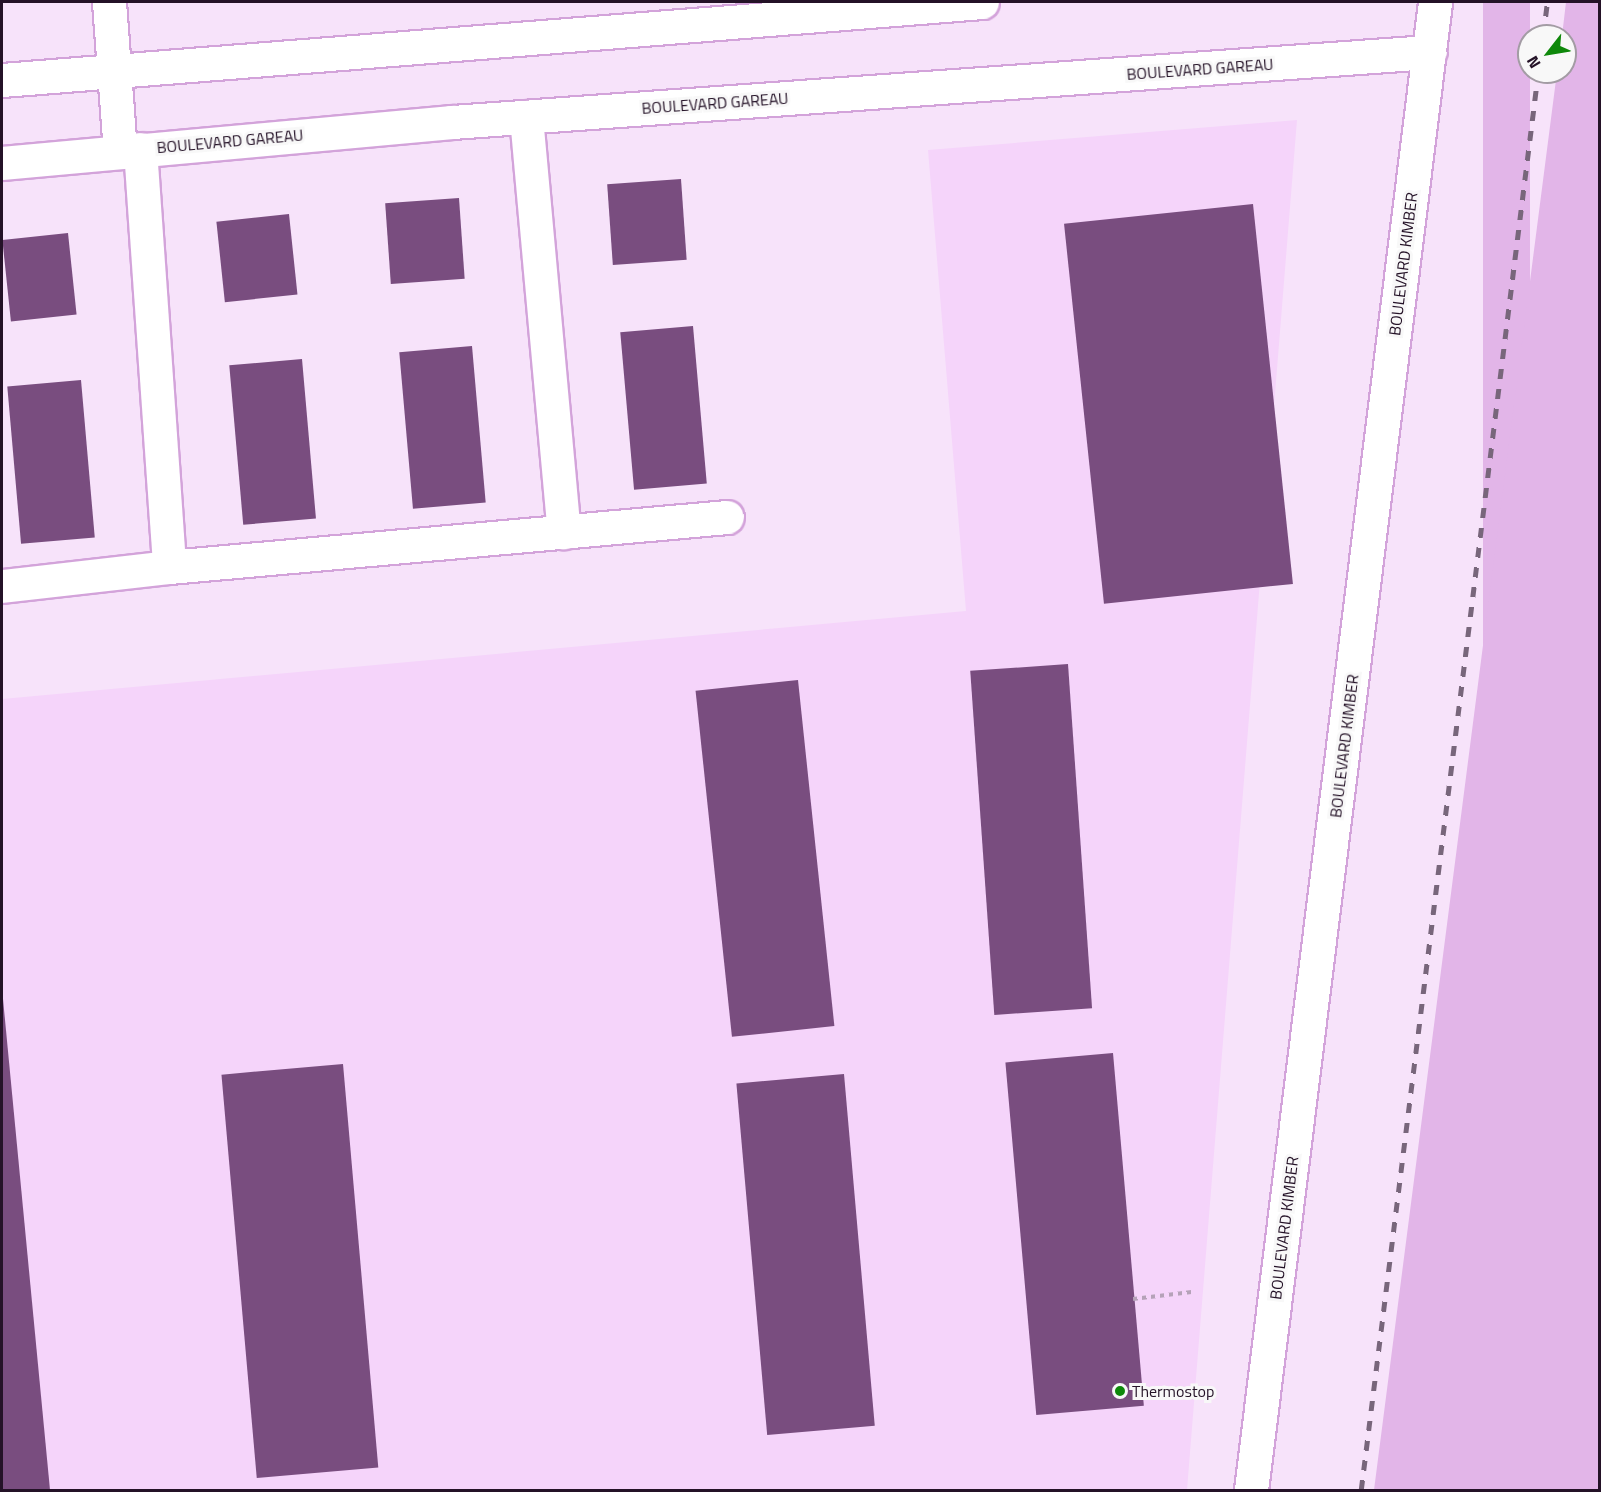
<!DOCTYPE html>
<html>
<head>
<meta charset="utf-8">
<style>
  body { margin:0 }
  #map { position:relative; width:1601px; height:1492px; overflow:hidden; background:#f7e3fa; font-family:"Titillium Web",sans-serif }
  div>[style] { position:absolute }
  .built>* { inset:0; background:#f5d4fa }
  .green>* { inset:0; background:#e2b5e8; transform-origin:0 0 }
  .building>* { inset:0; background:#794d7f; transform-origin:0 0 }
  .path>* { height:4px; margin-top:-2px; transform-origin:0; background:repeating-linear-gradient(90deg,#b5a2b8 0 4.5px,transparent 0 9px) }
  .roads { filter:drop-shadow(2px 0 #d3a3da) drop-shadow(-2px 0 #d3a3da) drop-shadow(0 2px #d3a3da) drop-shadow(0 -2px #d3a3da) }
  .minor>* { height:33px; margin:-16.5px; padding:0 16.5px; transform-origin:16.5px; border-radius:16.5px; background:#fff }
  .rail>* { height:4.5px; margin-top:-2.25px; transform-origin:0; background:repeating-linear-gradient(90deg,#78667b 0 10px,transparent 0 20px) }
  .dots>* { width:16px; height:16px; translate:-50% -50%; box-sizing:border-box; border:3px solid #f8f8f8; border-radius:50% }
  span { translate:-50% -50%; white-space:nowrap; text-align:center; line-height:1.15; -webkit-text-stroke:6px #f8f8f8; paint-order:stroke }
  .street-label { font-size:16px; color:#241227 }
  .poi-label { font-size:16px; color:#241227 }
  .left { translate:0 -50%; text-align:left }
  .frame { position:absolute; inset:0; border:3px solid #241227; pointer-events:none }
  .north { position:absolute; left:1517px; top:24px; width:60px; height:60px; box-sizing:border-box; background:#f8f8f8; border:2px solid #a39ca4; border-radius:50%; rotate:239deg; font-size:16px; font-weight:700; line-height:24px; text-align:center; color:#241227 }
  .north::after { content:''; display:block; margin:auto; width:21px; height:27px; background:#0e880a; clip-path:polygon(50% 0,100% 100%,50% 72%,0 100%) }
</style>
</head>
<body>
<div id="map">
  <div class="built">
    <div style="clip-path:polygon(1297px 120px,1187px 1490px,2px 1490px,2px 699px,966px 611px,928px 150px)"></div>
  </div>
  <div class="green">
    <div style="left:1483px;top:2px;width:47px;height:1500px"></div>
    <div style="clip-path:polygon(1566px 2px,1600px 2px,1599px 1490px,1374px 1490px,1557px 72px,1565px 72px,1565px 36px,1562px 36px)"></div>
  </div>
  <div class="building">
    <div style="left:681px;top:179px;width:81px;height:74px;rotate:86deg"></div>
    <div style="left:459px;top:198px;width:81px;height:74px;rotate:86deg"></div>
    <div style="left:1253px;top:204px;width:382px;height:190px;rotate:84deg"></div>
    <div style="left:289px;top:214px;width:81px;height:73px;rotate:84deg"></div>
    <div style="left:68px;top:233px;width:82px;height:66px;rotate:84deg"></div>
    <div style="left:693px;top:326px;width:158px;height:73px;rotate:85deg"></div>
    <div style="left:472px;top:346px;width:157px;height:73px;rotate:85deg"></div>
    <div style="left:302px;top:359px;width:160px;height:73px;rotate:85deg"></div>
    <div style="left:81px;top:380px;width:158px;height:74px;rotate:85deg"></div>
    <div style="left:1068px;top:664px;width:345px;height:98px;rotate:86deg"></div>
    <div style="left:798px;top:680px;width:348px;height:103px;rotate:84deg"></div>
    <div style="clip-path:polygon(2px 999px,3px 999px,50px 1490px,2px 1490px)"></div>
    <div style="left:1113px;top:1053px;width:354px;height:108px;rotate:85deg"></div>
    <div style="left:343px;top:1064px;width:405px;height:122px;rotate:85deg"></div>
    <div style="left:844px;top:1074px;width:353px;height:108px;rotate:85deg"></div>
  </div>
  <div class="path">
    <div style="left:1133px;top:1299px;width:59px;rotate:-6.8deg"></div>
  </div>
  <div class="roads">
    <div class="minor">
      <div style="left:109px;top:2px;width:149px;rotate:85.8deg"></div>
      <div style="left:2px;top:80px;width:983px;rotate:-4.55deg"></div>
      <div style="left:526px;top:117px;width:417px;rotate:84.8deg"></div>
      <div style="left:140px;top:149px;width:419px;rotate:86deg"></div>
      <div style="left:2px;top:163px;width:452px;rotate:-5.2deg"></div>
      <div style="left:452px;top:122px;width:980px;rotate:-4.1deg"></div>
      <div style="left:2px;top:586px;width:168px;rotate:-6.5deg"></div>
      <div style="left:169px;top:567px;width:560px;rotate:-5.12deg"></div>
      <div style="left:1251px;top:1490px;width:1499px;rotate:-82.95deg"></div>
    </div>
  </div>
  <div class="rail">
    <div style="left:1543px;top:36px;width:34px;rotate:-83deg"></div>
    <div style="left:1361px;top:1490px;width:1429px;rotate:-82.88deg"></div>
  </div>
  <div class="dots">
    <div style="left:1120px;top:1391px;background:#0e880a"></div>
  </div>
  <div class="street-label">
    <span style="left:1200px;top:69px;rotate:-4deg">BOULEVARD GAREAU</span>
    <span style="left:715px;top:103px;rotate:-4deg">BOULEVARD GAREAU</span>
    <span style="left:230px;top:141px;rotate:-5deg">BOULEVARD GAREAU</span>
    <span style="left:1403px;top:264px;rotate:-83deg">BOULEVARD KIMBER</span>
    <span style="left:1344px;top:746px;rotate:-83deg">BOULEVARD KIMBER</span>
    <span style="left:1284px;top:1228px;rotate:-83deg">BOULEVARD KIMBER</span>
  </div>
  <div class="poi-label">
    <span class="left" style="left:1132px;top:1391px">Thermostop</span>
  </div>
  <div class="frame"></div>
  <div class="north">N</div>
</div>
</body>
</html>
